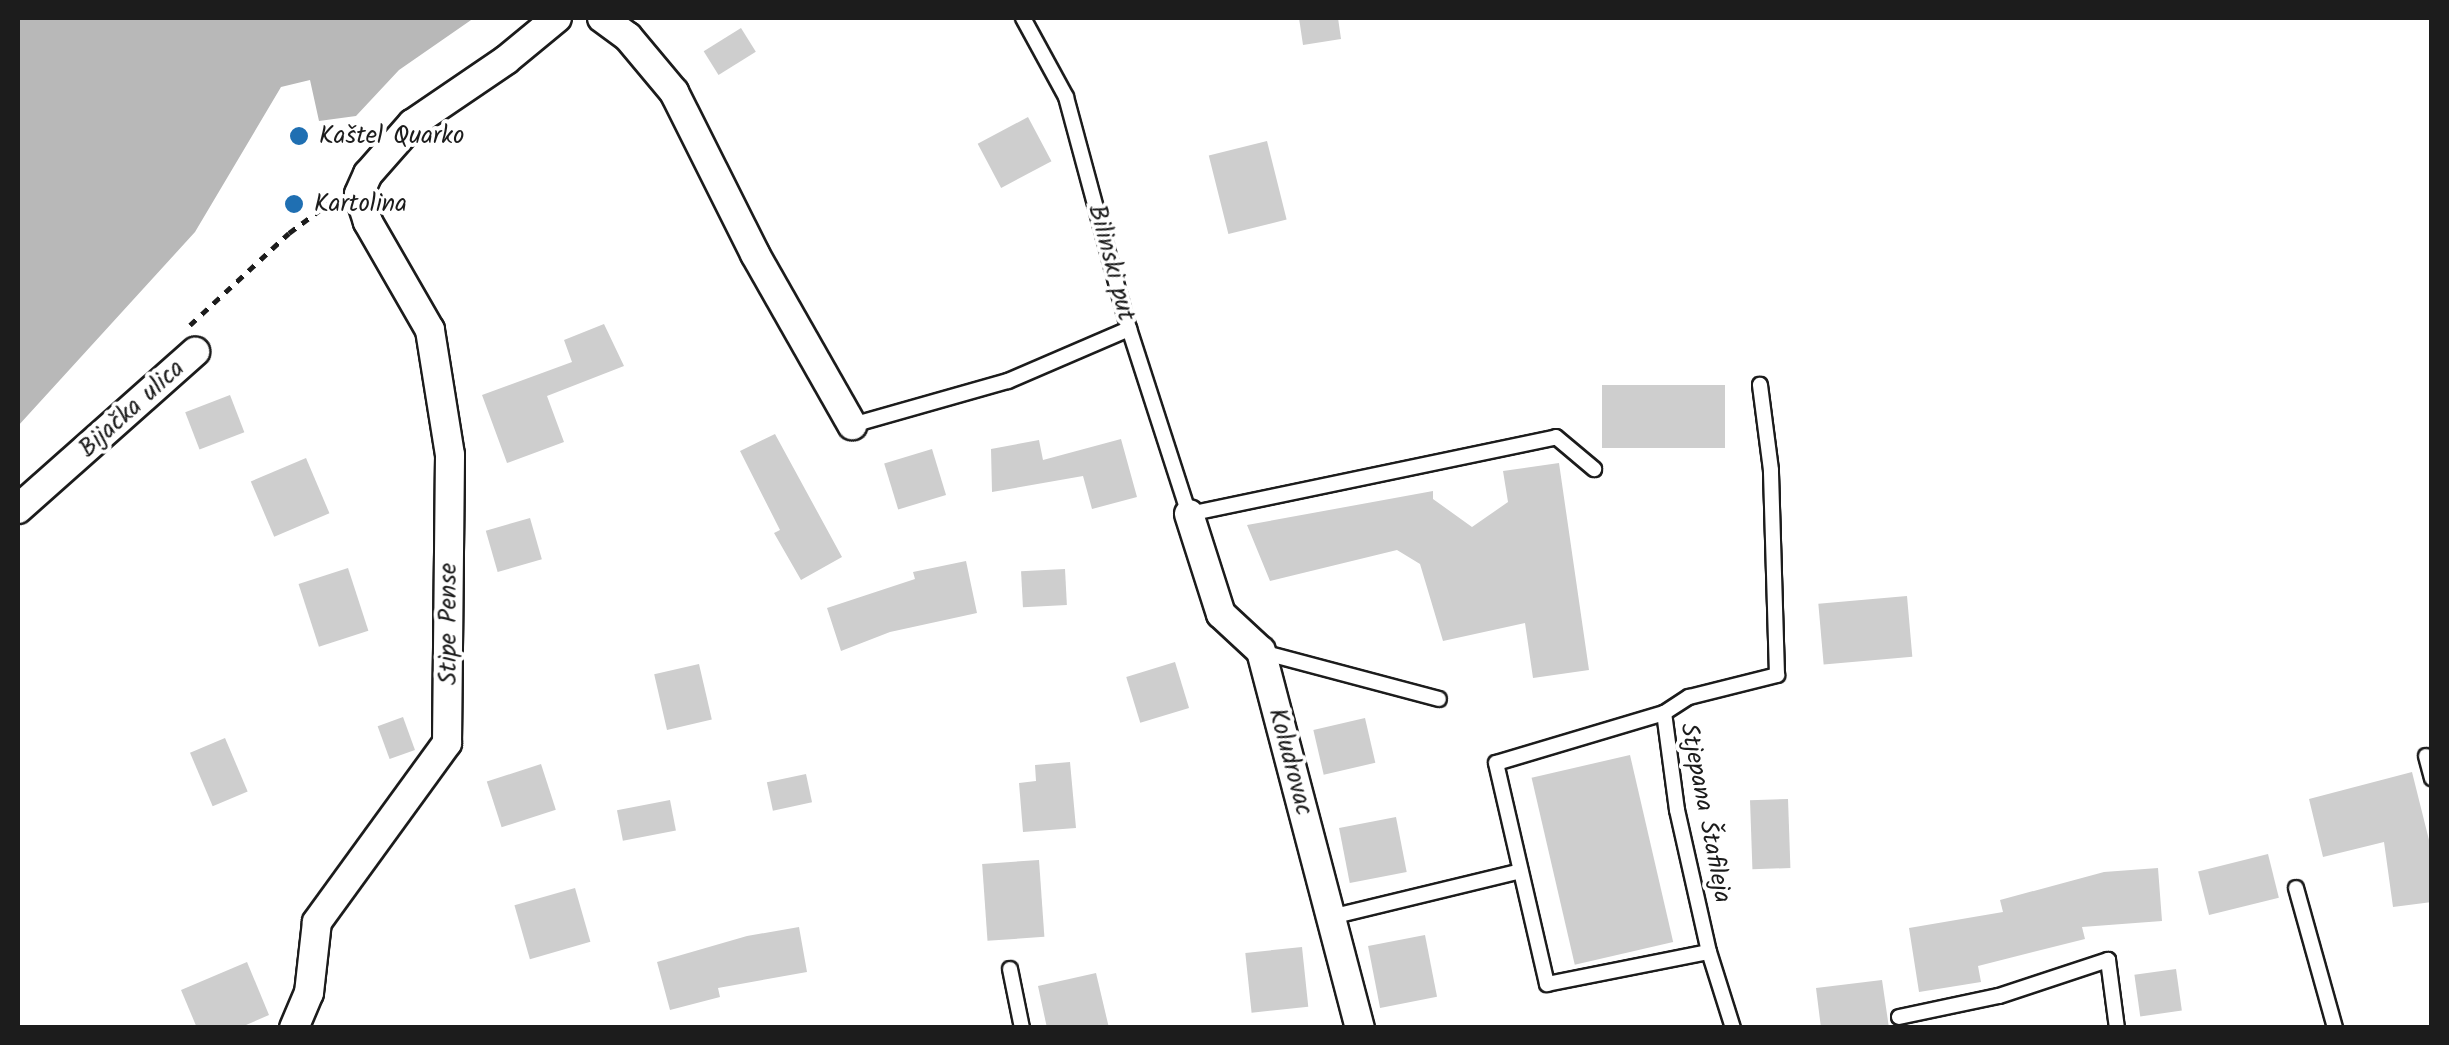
<!DOCTYPE html>
<html>
<head>
<meta charset="utf-8">
<style>
  body { margin:0 }
  #map { position:relative; width:2449px; height:1045px; overflow:hidden; background:#fff; font-family:Kalam,sans-serif }
  div>[style] { position:absolute }
  .water>* { inset:0; background:#b8b8b8 }
  .building>* { inset:0; background:#cecece; transform-origin:0 0 }
  .path>* { height:5px; margin-top:-2.5px; transform-origin:0; background:repeating-linear-gradient(90deg,#1c1c1c 0 8px,transparent 0 16px) }
  .roads { filter:drop-shadow(2px 0 #1c1c1c) drop-shadow(-2px 0 #1c1c1c) drop-shadow(0 2px #1c1c1c) drop-shadow(0 -2px #1c1c1c) }
  .lane>* { height:14px; margin:-7px; padding:0 7px; transform-origin:7px; border-radius:7px; background:#fff }
  .street>* { height:28px; margin:-14px; padding:0 14px; transform-origin:14px; border-radius:14px; background:#fff }
  .dots>* { width:28px; height:28px; translate:-50% -50%; box-sizing:border-box; border:5px solid #fff; border-radius:50% }
  span { translate:-50% -50%; white-space:nowrap; text-align:center; line-height:1.15; -webkit-text-stroke:8px #fff; paint-order:stroke }
  .poi-label { font-size:25px; color:#1c1c1c }
  .left { translate:0 -50%; text-align:left }
  .street-label { font-size:25px; color:#1c1c1c }
  .frame { position:absolute; inset:0; border:20px solid #1c1c1c; pointer-events:none }
</style>
</head>
<body>
<div id="map">
  <div class="water">
    <div style="clip-path:polygon(18px 18px,474px 18px,399px 70px,356px 116px,319px 121px,310px 80px,281px 87px,195px 232px,18px 426px)"></div>
  </div>
  <div class="building">
    <div style="clip-path:polygon(1299px 18px,1338px 18px,1341px 39px,1303px 45px)"></div>
    <div style="left:741px;top:28px;width:28px;height:44px;rotate:58deg"></div>
    <div style="left:1028px;top:117px;width:50px;height:57px;rotate:62deg"></div>
    <div style="left:1267px;top:141px;width:81px;height:60px;rotate:76deg"></div>
    <div style="clip-path:polygon(604px 324px,624px 366px,547px 396px,564px 442px,507px 463px,482px 395px,572px 362px,564px 340px)"></div>
    <div style="left:1602px;top:385px;width:123px;height:63px"></div>
    <div style="left:230px;top:395px;width:40px;height:48px;rotate:69deg"></div>
    <div style="clip-path:polygon(775px 434px,842px 557px,801px 580px,774px 533px,780px 530px,740px 451px)"></div>
    <div style="clip-path:polygon(1121px 439px,1137px 497px,1092px 509px,1083px 476px,992px 492px,991px 449px,1039px 440px,1043px 460px)"></div>
    <div style="left:932px;top:449px;width:48px;height:50px;rotate:73deg"></div>
    <div style="left:306px;top:458px;width:60px;height:60px;rotate:67deg"></div>
    <div style="clip-path:polygon(1559px 463px,1589px 670px,1533px 678px,1525px 623px,1443px 641px,1420px 564px,1397px 550px,1270px 581px,1247px 525px,1433px 491px,1433px 499px,1472px 527px,1508px 502px,1503px 471px)"></div>
    <div style="left:530px;top:518px;width:43px;height:46px;rotate:74deg"></div>
    <div style="clip-path:polygon(966px 561px,977px 613px,890px 632px,841px 651px,827px 608px,915px 579px,913px 572px)"></div>
    <div style="left:348px;top:568px;width:66px;height:52px;rotate:72deg"></div>
    <div style="left:1065px;top:569px;width:36px;height:44px;rotate:87deg"></div>
    <div style="left:1907px;top:596px;width:61px;height:89px;rotate:85deg"></div>
    <div style="left:1175px;top:662px;width:48px;height:51px;rotate:73deg"></div>
    <div style="left:699px;top:664px;width:57px;height:46px;rotate:77deg"></div>
    <div style="left:403px;top:717px;width:35px;height:27px;rotate:70deg"></div>
    <div style="left:1365px;top:718px;width:46px;height:53px;rotate:77deg"></div>
    <div style="left:225px;top:738px;width:58px;height:38px;rotate:67deg"></div>
    <div style="left:1630px;top:755px;width:192px;height:101px;rotate:77deg"></div>
    <div style="clip-path:polygon(1070px 762px,1076px 828px,1023px 832px,1019px 783px,1036px 781px,1035px 765px)"></div>
    <div style="left:541px;top:764px;width:48px;height:57px;rotate:72deg"></div>
    <div style="clip-path:polygon(2412px 772px,2432px 852px,2432px 902px,2393px 907px,2384px 842px,2323px 857px,2309px 799px)"></div>
    <div style="left:806px;top:774px;width:29px;height:40px;rotate:78deg"></div>
    <div style="left:1788px;top:799px;width:69px;height:38px;rotate:88deg"></div>
    <div style="left:670px;top:800px;width:31px;height:54px;rotate:79deg"></div>
    <div style="left:1396px;top:817px;width:56px;height:58px;rotate:79deg"></div>
    <div style="left:2268px;top:854px;width:45px;height:72px;rotate:76deg"></div>
    <div style="left:1039px;top:860px;width:77px;height:57px;rotate:86deg"></div>
    <div style="clip-path:polygon(2158px 868px,2162px 921px,2082px 927px,2085px 939px,1978px 966px,1981px 982px,1919px 992px,1909px 928px,2003px 912px,2000px 900px,2104px 872px)"></div>
    <div style="left:575px;top:888px;width:56px;height:63px;rotate:74deg"></div>
    <div style="clip-path:polygon(799px 927px,807px 972px,718px 988px,720px 997px,670px 1010px,657px 962px,747px 936px)"></div>
    <div style="left:1425px;top:935px;width:63px;height:58px;rotate:79deg"></div>
    <div style="left:1302px;top:947px;width:60px;height:57px;rotate:84deg"></div>
    <div style="clip-path:polygon(247px 962px,269px 1015px,239px 1028px,197px 1028px,181px 990px)"></div>
    <div style="left:2176px;top:969px;width:42px;height:42px;rotate:82deg"></div>
    <div style="clip-path:polygon(1096px 973px,1109px 1028px,1047px 1028px,1038px 986px)"></div>
    <div style="clip-path:polygon(1882px 980px,1889px 1028px,1821px 1028px,1816px 988px)"></div>
  </div>
  <div class="path">
    <div style="left:190px;top:325px;width:135px;rotate:-42.9deg"></div>
    <div style="left:289px;top:233px;width:54px;rotate:-36.7deg"></div>
  </div>
  <div class="roads">
    <div class="lane">
      <div style="left:1023px;top:18px;width:90px;rotate:61.4deg"></div>
      <div style="left:1066px;top:97px;width:227px;rotate:74.9deg"></div>
      <div style="left:1125px;top:316px;width:208px;rotate:72.1deg"></div>
      <div style="left:1189px;top:514px;width:375px;rotate:-11.8deg"></div>
      <div style="left:1556px;top:437px;width:50px;rotate:40.1deg"></div>
      <div style="left:852px;top:425px;width:162px;rotate:-15.8deg"></div>
      <div style="left:1008px;top:381px;width:132px;rotate:-23.3deg"></div>
      <div style="left:1262px;top:652px;width:183px;rotate:14.9deg"></div>
      <div style="left:1664px;top:713px;width:175px;rotate:163.4deg"></div>
      <div style="left:1496px;top:763px;width:227px;rotate:77deg"></div>
      <div style="left:1547px;top:984px;width:165px;rotate:-11.2deg"></div>
      <div style="left:2426px;top:756px;width:23px;rotate:75deg"></div>
      <div style="left:2296px;top:888px;width:145px;rotate:74.4deg"></div>
      <div style="left:1331px;top:917px;width:195px;rotate:-13.6deg"></div>
      <div style="left:1010px;top:969px;width:60px;rotate:78.5deg"></div>
      <div style="left:1899px;top:1017px;width:102px;rotate:-11.9deg"></div>
      <div style="left:1999px;top:996px;width:115px;rotate:-18.3deg"></div>
      <div style="left:2108px;top:960px;width:69px;rotate:82.5deg"></div>
      <div style="left:1733px;top:1028px;width:80px;rotate:-107.5deg"></div>
      <div style="left:1709px;top:952px;width:146px;rotate:-102.7deg"></div>
      <div style="left:1677px;top:810px;width:98px;rotate:-97.6deg"></div>
      <div style="left:1664px;top:713px;width:30px;rotate:-33deg"></div>
      <div style="left:1689px;top:697px;width:91px;rotate:-14deg"></div>
      <div style="left:1777px;top:675px;width:205px;rotate:-91.7deg"></div>
      <div style="left:1771px;top:470px;width:86px;rotate:-97.4deg"></div>
    </div>
    <div class="street">
      <div style="left:602px;top:18px;width:32px;rotate:36deg"></div>
      <div style="left:628px;top:37px;width:72px;rotate:50.1deg"></div>
      <div style="left:674px;top:92px;width:181px;rotate:63.4deg"></div>
      <div style="left:755px;top:254px;width:197px;rotate:60.4deg"></div>
      <div style="left:18px;top:509px;width:237px;rotate:-41.6deg"></div>
      <div style="left:1189px;top:514px;width:105px;rotate:72.3deg"></div>
      <div style="left:1221px;top:614px;width:54px;rotate:42.8deg"></div>
      <div style="left:1261px;top:651px;width:390px;rotate:75.3deg"></div>
      <div style="left:294px;top:1028px;width:38px;rotate:-67deg"></div>
      <div style="left:309px;top:993px;width:71px;rotate:-83.6deg"></div>
      <div style="left:317px;top:922px;width:221px;rotate:-54deg"></div>
      <div style="left:447px;top:743px;width:288px;rotate:-89.4deg"></div>
      <div style="left:450px;top:455px;width:127px;rotate:-99.1deg"></div>
      <div style="left:430px;top:330px;width:125px;rotate:-119.9deg"></div>
      <div style="left:368px;top:222px;width:29px;rotate:-108deg"></div>
      <div style="left:359px;top:194px;width:22px;rotate:-66deg"></div>
      <div style="left:368px;top:174px;width:67px;rotate:-48.7deg"></div>
      <div style="left:412px;top:124px;width:114px;rotate:-34.2deg"></div>
      <div style="left:506px;top:60px;width:66px;rotate:-39.5deg"></div>
    </div>
  </div>
  <div class="dots">
    <div style="left:299px;top:136px;background:#1f6fb2"></div>
    <div style="left:294px;top:204px;background:#1f6fb2"></div>
  </div>
  <div class="poi-label">
    <span class="left" style="left:319px;top:136px">Kaštel Quarko</span>
    <span class="left" style="left:314px;top:204px">Kartolina</span>
  </div>
  <div class="street-label">
    <span style="left:1111px;top:263px;rotate:75deg">Bilinski put</span>
    <span style="left:132px;top:409px;rotate:-42deg">Bijačka ulica</span>
    <span style="left:449px;top:624px;rotate:-90deg">Stipe Pense</span>
    <span style="left:1290px;top:762px;rotate:75deg">Koludrovac</span>
    <span style="left:1705px;top:813px;rotate:79deg">Stjepana Štafileja</span>
  </div>
  <div class="frame"></div>
</div>
</body>
</html>
